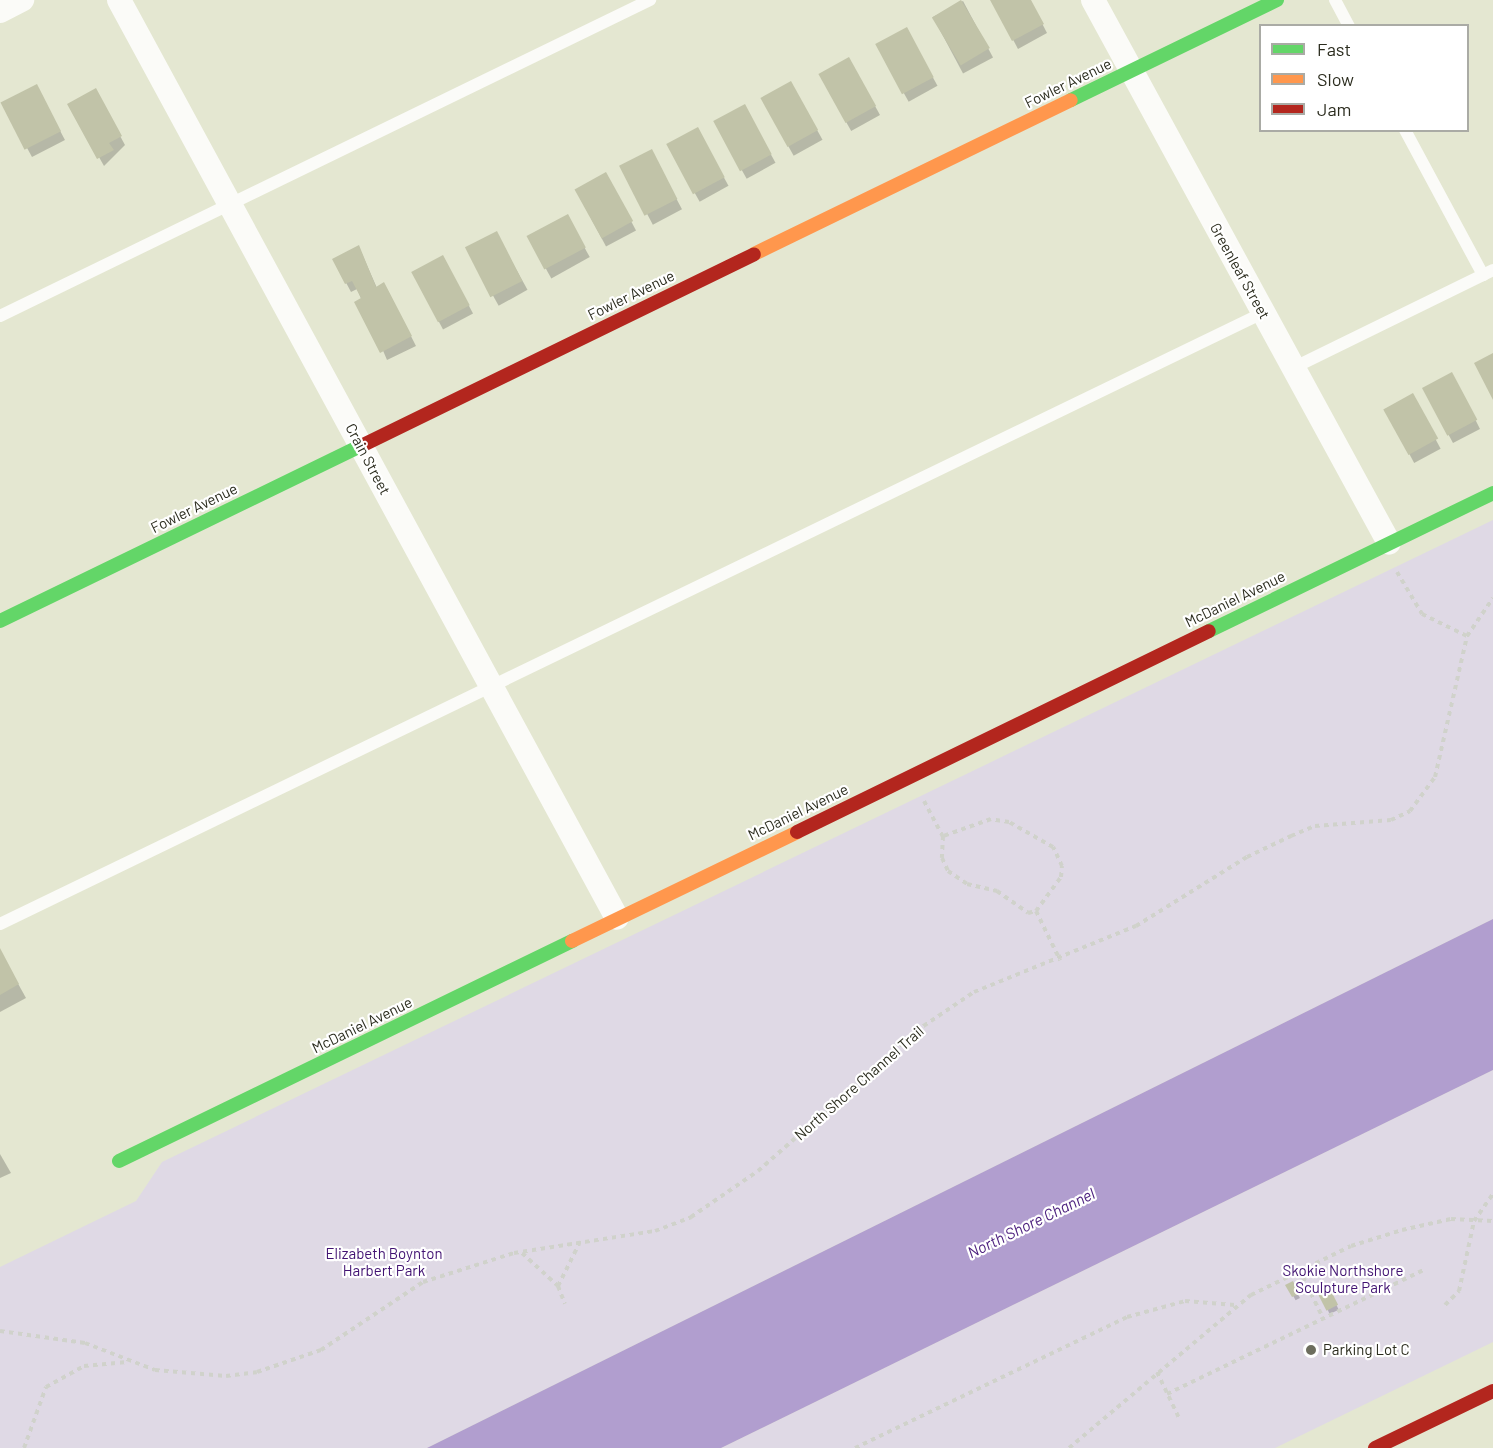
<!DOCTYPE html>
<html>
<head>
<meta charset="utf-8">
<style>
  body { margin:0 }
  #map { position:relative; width:1493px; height:1448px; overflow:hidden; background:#e4e7d1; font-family:Barlow,sans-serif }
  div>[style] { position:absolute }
  .green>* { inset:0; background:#dfd9e5 }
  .water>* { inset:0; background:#b19ecf }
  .shadow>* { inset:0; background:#0003; transform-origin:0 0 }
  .building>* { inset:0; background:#c1c3a8; transform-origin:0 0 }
  .path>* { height:4px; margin-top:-2px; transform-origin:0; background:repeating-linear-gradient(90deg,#d0d2cb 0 4.5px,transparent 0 9px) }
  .lane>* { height:12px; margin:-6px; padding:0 6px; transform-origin:6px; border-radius:6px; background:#fbfbf8 }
  .street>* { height:24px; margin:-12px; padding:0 12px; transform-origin:12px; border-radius:12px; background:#fbfbf8 }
  .fast>* { height:14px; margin:-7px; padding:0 7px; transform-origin:7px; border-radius:7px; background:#63d668 }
  .slow>* { height:14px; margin:-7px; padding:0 7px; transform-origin:7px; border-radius:7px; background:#ff974d }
  .jam>* { height:14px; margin:-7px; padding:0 7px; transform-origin:7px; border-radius:7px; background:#b3261e }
  .dots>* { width:16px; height:16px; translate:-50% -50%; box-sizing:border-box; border:3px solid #fff; border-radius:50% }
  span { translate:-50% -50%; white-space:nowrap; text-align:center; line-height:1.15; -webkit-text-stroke:4.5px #fff; paint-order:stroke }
  .street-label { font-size:15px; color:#2b2c1e }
  .park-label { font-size:15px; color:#411272 }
  .poi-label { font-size:15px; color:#2b2c1e }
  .left { translate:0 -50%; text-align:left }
  .water-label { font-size:16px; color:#4d217f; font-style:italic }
  .legend { position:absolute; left:1259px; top:24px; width:210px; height:108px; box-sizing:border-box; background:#fff; border:2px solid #aaaba5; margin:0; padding:8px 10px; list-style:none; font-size:18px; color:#2b2c1e }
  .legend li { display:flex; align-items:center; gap:12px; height:30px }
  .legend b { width:30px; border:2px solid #aaaba5 }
</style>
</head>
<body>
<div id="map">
  <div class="green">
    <div style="clip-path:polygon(1493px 520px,1493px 919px,427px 1448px,0 1448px,0 1267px,136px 1201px,162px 1162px)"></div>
    <div style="clip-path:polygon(1493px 1070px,1493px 1342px,1275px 1448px,721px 1448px)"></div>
  </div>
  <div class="water">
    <div style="clip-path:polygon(1493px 919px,1493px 1070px,721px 1448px,427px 1448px)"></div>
  </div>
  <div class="shadow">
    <div style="clip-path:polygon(992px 0,1030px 0,1047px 33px,1018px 49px)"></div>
    <div style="left:963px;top:1px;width:64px;height:34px;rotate:62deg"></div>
    <div style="left:906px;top:29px;width:65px;height:33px;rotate:61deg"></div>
    <div style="left:849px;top:59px;width:64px;height:33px;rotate:61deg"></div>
    <div style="left:791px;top:83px;width:65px;height:33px;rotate:61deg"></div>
    <div style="clip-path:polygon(95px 90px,125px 145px,104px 166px,69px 104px)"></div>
    <div style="clip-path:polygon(41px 95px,65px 140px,32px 157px,3px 104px)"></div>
    <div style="left:744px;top:106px;width:65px;height:33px;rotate:61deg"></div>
    <div style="left:697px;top:129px;width:65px;height:33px;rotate:61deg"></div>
    <div style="left:651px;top:151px;width:66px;height:33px;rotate:62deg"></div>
    <div style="left:606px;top:174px;width:64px;height:34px;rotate:62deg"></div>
    <div style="left:567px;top:216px;width:47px;height:44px;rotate:61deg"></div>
    <div style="left:496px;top:233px;width:65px;height:33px;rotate:61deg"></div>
    <div style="clip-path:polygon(359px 247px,377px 288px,389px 293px,416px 346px,387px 360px,357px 289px,351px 292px,334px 260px)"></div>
    <div style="left:443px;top:257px;width:64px;height:34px;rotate:62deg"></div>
    <div style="clip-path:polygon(1457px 383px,1480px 429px,1453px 443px,1424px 389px)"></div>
    <div style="left:1412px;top:395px;width:61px;height:30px;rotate:62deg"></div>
    <div style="clip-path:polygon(0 951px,26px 998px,0 1012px)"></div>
    <div style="clip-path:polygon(0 1154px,11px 1173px,0 1178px)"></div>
    <div style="left:1292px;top:1283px;width:17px;height:5px;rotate:62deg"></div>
    <div style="left:1329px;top:1289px;width:23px;height:10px;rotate:65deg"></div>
  </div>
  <div class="building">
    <div style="left:961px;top:0;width:56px;height:34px;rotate:59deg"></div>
    <div style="clip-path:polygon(990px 0,1031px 0,1044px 24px,1012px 41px)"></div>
    <div style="left:907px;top:27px;width:57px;height:36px;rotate:62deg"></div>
    <div style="left:849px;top:57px;width:56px;height:35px;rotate:61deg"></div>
    <div style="left:791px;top:81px;width:56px;height:35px;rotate:61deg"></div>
    <div style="left:37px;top:84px;width:53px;height:41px;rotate:63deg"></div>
    <div style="clip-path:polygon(96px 88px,122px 136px,109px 143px,114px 150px,97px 159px,67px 104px)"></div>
    <div style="left:745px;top:104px;width:57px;height:36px;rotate:62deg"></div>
    <div style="left:698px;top:127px;width:57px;height:36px;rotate:62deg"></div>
    <div style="left:652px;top:149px;width:56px;height:37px;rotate:63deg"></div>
    <div style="left:606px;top:172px;width:56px;height:36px;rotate:61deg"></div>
    <div style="left:568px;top:214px;width:38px;height:47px;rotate:62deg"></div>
    <div style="left:497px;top:231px;width:56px;height:36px;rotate:63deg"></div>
    <div style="clip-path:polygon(359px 245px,376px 287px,384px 282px,412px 336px,380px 353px,354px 302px,361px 298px,352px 281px,345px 284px,332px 259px)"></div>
    <div style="left:443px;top:255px;width:57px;height:36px;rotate:62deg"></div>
    <div style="clip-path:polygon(1493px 353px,1493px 400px,1474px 363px)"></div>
    <div style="left:1452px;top:372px;width:54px;height:34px;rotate:62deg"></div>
    <div style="left:1413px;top:393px;width:52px;height:34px;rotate:61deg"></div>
    <div style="clip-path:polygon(0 948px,19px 984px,0 995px)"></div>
    <div style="clip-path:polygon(1293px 1281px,1299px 1294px,1292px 1297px,1285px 1285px)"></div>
    <div style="left:1329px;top:1287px;width:20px;height:13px;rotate:63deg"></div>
  </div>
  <div class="path">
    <div style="left:1397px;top:572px;width:49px;rotate:59.2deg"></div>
    <div style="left:1422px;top:614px;width:50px;rotate:26.1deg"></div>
    <div style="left:924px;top:801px;width:40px;rotate:62deg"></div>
    <div style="left:943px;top:836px;width:22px;rotate:93deg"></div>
    <div style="left:942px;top:858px;width:14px;rotate:65deg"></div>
    <div style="left:948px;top:871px;width:23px;rotate:34deg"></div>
    <div style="left:967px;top:884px;width:31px;rotate:13deg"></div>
    <div style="left:997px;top:891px;width:38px;rotate:35deg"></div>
    <div style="left:1028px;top:913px;width:8px;rotate:-14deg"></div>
    <div style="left:1036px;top:911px;width:42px;rotate:-53.7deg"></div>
    <div style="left:1061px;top:877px;width:11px;rotate:-85deg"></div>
    <div style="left:1062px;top:866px;width:21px;rotate:-115deg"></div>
    <div style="left:1053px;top:847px;width:51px;rotate:-150.4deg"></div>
    <div style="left:1009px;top:822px;width:18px;rotate:-171deg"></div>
    <div style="left:991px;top:819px;width:51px;rotate:160.5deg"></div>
    <div style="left:1036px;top:911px;width:55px;rotate:63.9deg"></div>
    <div style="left:522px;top:1253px;width:49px;rotate:42.5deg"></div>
    <div style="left:558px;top:1286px;width:19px;rotate:69deg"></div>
    <div style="left:1299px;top:1269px;width:55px;rotate:63.9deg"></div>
    <div style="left:558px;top:1286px;width:47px;rotate:-63.4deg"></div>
    <div style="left:1445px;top:1305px;width:20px;rotate:-45deg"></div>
    <div style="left:1459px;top:1291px;width:72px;rotate:-77.9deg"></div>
    <div style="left:1474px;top:1221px;width:33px;rotate:-55deg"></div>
    <div style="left:0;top:1331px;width:86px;rotate:8deg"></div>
    <div style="left:85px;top:1343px;width:75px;rotate:21.1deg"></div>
    <div style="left:155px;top:1370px;width:71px;rotate:4.8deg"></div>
    <div style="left:226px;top:1376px;width:31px;rotate:-7deg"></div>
    <div style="left:257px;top:1372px;width:68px;rotate:-19deg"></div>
    <div style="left:321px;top:1350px;width:123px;rotate:-33.7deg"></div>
    <div style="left:423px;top:1282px;width:96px;rotate:-17.7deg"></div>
    <div style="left:514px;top:1253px;width:143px;rotate:-8.9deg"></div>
    <div style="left:655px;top:1231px;width:39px;rotate:-21deg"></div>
    <div style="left:691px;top:1217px;width:81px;rotate:-34.5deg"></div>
    <div style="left:758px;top:1171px;width:211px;rotate:-41.5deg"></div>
    <div style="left:916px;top:1031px;width:70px;rotate:-33.9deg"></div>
    <div style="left:974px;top:992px;width:175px;rotate:-22.2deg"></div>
    <div style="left:1136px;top:926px;width:131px;rotate:-31.9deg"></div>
    <div style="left:1247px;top:857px;width:49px;rotate:-25.5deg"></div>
    <div style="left:1291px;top:836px;width:26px;rotate:-23deg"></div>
    <div style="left:1315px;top:826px;width:76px;rotate:-4.5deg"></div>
    <div style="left:1391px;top:820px;width:21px;rotate:-25deg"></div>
    <div style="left:1410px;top:811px;width:42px;rotate:-53.7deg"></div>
    <div style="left:1435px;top:777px;width:145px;rotate:-77.2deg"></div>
    <div style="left:1467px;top:636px;width:46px;rotate:-55.6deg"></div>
    <div style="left:1157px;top:1372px;width:51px;rotate:64.4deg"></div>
    <div style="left:1167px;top:1394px;width:284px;rotate:-25.8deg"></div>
    <div style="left:24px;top:1448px;width:65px;rotate:-70.2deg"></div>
    <div style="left:46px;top:1387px;width:43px;rotate:-28.9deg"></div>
    <div style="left:84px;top:1366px;width:43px;rotate:-5.3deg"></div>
    <div style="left:855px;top:1448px;width:302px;rotate:-25.7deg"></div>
    <div style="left:1127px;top:1317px;width:60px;rotate:-15.4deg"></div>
    <div style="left:1185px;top:1301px;width:50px;rotate:4.6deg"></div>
    <div style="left:1069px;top:1448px;width:238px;rotate:-40.1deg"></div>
    <div style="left:1251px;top:1295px;width:111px;rotate:-26.1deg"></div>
    <div style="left:1351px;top:1246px;width:53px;rotate:-17.4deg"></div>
    <div style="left:1402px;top:1230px;width:50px;rotate:-12.7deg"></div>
    <div style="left:1451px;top:1219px;width:42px;rotate:2.7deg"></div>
  </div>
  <div class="lane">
    <div style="left:1335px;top:0;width:30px;rotate:62deg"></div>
    <div style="left:1405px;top:130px;width:165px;rotate:61.7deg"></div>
    <div style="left:0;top:316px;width:723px;rotate:-25.93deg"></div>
    <div style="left:1293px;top:368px;width:223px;rotate:-26.1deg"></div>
    <div style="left:0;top:924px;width:1403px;rotate:-25.82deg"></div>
  </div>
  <div class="street">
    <div style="left:119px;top:0;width:1044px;rotate:61.52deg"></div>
    <div style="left:1093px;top:0;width:618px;rotate:61.4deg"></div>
    <div style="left:0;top:11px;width:25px;rotate:-27deg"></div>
  </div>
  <div class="fast">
    <div style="left:1071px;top:100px;width:229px;rotate:-25.9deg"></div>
    <div style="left:0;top:621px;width:401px;rotate:-25.9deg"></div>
    <div style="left:1209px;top:631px;width:316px;rotate:-25.9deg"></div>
    <div style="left:119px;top:1161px;width:504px;rotate:-25.9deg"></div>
  </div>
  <div class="slow">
    <div style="left:754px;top:254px;width:352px;rotate:-25.9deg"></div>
    <div style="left:572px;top:941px;width:250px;rotate:-25.8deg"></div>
  </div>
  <div class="jam">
    <div style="left:361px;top:446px;width:437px;rotate:-26deg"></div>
    <div style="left:797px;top:832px;width:458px;rotate:-26deg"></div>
    <div style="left:1375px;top:1448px;width:131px;rotate:-25.8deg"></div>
  </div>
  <div class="dots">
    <div style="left:1311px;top:1350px;background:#6c6d5d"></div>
  </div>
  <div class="street-label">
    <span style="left:1068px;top:83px;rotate:-26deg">Fowler Avenue</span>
    <span style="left:1240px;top:271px;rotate:61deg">Greenleaf Street</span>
    <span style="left:631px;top:295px;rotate:-26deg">Fowler Avenue</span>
    <span style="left:368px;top:459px;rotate:62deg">Crain Street</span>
    <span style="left:194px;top:508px;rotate:-26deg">Fowler Avenue</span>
    <span style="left:1235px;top:599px;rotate:-26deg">McDaniel Avenue</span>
    <span style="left:798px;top:812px;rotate:-26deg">McDaniel Avenue</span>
    <span style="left:362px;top:1025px;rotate:-26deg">McDaniel Avenue</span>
    <span style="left:859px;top:1083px;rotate:-41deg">North Shore Channel Trail</span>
  </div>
  <div class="park-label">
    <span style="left:384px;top:1262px">Elizabeth Boynton<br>Harbert Park</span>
    <span style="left:1343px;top:1279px">Skokie Northshore<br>Sculpture Park</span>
  </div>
  <div class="poi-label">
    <span class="left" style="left:1323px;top:1350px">Parking Lot C</span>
  </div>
  <div class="water-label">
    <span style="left:1031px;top:1223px;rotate:-26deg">North Shore Channel</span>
  </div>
  <ul class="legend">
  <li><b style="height:8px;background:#63d668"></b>Fast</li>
  <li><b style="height:8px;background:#ff974d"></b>Slow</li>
  <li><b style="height:8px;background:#b3261e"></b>Jam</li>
  </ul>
</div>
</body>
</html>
